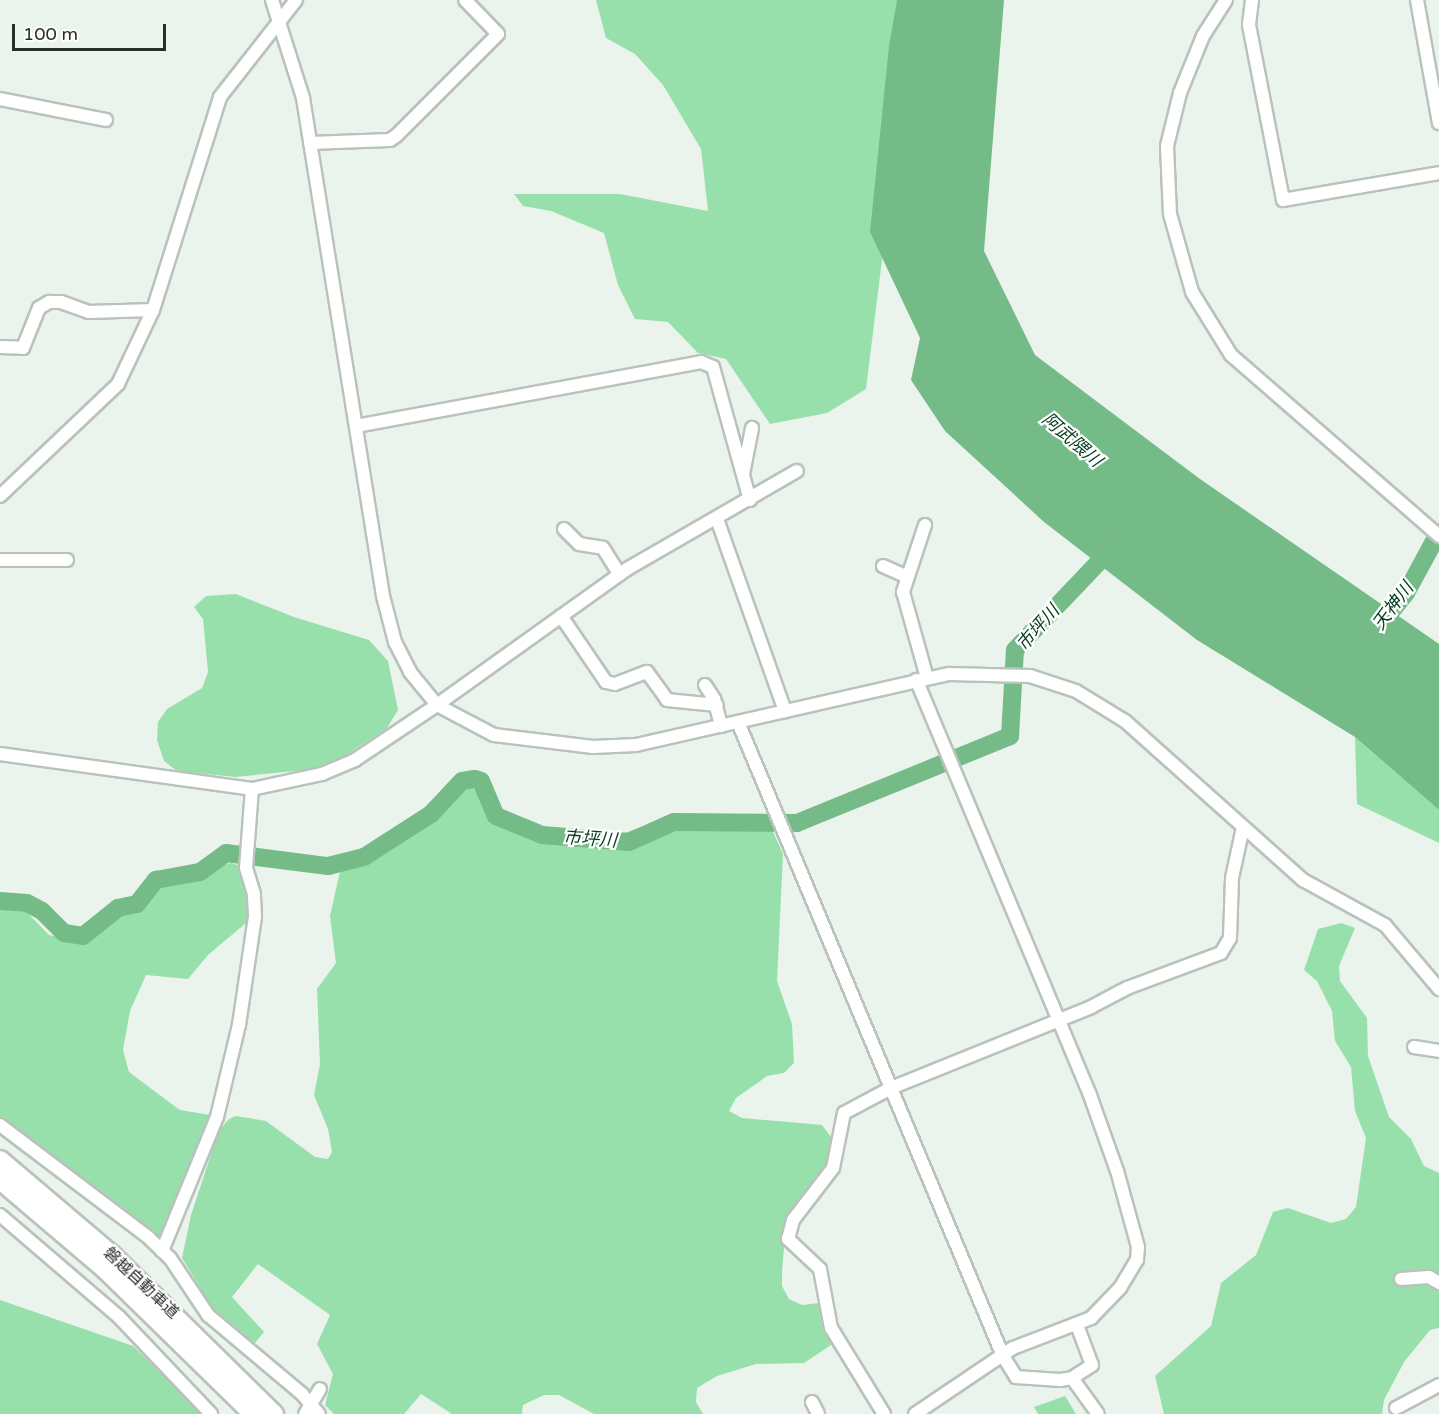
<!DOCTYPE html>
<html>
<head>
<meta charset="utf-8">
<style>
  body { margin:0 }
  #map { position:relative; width:1439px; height:1414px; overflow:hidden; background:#eaf4ec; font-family:"Varela Round","Noto Sans JP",sans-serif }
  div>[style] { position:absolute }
  .green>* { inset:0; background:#98e0ab }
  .water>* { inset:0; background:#75bb88 }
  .river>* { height:18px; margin:-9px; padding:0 9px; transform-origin:9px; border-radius:9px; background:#75bb88 }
  .roads { filter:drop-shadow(2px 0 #b9c2bb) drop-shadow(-2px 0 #b9c2bb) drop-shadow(0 2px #b9c2bb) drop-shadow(0 -2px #b9c2bb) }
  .minor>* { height:12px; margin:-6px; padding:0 6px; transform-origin:6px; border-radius:6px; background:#fff }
  .highway>* { height:18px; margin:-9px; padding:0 9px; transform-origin:9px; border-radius:9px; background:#fff }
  span { translate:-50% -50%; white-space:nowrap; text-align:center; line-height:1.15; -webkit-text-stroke:4.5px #fff; paint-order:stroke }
  .street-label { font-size:16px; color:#2a2d2a }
  .water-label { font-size:18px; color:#053e1d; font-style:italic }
  .scale { position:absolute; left:12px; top:24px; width:154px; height:27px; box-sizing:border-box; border:3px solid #2a2d2a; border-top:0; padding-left:8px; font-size:18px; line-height:21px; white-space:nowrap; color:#2a2d2a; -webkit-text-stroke:4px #fff; paint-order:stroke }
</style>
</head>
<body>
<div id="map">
  <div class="green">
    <div style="clip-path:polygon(596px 0,901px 0,884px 244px,866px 389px,827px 413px,770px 424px,726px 359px,698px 353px,668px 322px,635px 319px,618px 285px,604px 233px,551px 211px,523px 206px,514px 194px,620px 194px,708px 211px,701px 149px,663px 85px,635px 54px,606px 38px)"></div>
    <div style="clip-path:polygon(236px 594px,294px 617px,369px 640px,388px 661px,398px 710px,387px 728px,326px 768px,235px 777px,177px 771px,164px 761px,157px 740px,158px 722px,167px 709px,202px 688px,208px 672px,203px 619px,194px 607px,206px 596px)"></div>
    <div style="clip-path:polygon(1355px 737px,1439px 810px,1439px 843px,1357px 804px)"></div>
    <div style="clip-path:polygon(469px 788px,484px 789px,503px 818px,565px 836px,619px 835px,677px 814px,766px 816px,783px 854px,777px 981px,792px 1024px,794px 1063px,784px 1073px,767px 1076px,736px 1098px,729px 1111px,742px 1118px,822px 1125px,831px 1137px,832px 1153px,825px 1174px,786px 1226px,782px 1271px,782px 1286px,789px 1299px,802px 1305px,819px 1303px,831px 1345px,804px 1363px,756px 1364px,717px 1376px,697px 1388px,696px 1402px,703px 1414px,594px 1414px,559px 1395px,544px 1395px,523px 1405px,522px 1414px,452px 1414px,421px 1394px,404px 1414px,334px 1414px,325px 1405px,333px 1374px,317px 1344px,330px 1315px,258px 1264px,232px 1297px,264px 1332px,255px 1343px,216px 1314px,182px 1258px,191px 1215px,219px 1130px,229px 1119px,236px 1116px,266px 1121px,315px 1157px,328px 1159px,332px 1152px,328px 1129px,314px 1095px,320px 1064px,317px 989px,336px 963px,330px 916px,340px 871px)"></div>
    <div style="clip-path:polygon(231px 863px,245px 867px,260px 883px,252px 918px,208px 955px,188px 979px,146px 975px,130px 1011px,123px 1050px,129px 1072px,169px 1102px,180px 1110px,216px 1116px,189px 1166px,170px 1256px,0 1121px,0 901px,18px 903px,49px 935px,88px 943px,116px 917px,143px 902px,165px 881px)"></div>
    <div style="clip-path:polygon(1341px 923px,1355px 928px,1339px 966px,1340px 981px,1367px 1018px,1368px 1056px,1389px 1117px,1411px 1139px,1424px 1166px,1439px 1173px,1439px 1328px,1430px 1330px,1404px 1362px,1384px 1400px,1382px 1414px,1164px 1414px,1155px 1376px,1211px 1326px,1221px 1283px,1256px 1255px,1273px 1212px,1288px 1208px,1331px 1223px,1346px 1219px,1356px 1207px,1366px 1138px,1355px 1111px,1351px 1067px,1335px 1041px,1332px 1011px,1317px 981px,1304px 970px,1318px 929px)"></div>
    <div style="clip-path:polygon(0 1300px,133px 1346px,203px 1414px,0 1414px)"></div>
    <div style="clip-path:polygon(1065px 1396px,1076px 1414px,1038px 1414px,1034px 1407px)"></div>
  </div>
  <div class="water">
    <div style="clip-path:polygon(897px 0,1004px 0,984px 251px,1035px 355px,1200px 479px,1439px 644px,1439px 810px,1355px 737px,1197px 640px,1044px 522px,945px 431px,911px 380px,920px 338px,870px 232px,889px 46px)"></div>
  </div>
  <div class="river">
    <div style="left:1377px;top:629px;width:46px;rotate:-51.1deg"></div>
    <div style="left:1406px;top:593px;width:69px;rotate:-61.6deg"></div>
    <div style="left:0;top:901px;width:27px;rotate:4deg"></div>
    <div style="left:27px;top:903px;width:17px;rotate:28deg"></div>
    <div style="left:42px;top:911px;width:31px;rotate:45deg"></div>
    <div style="left:64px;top:933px;width:19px;rotate:9deg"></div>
    <div style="left:83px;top:936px;width:45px;rotate:-38.7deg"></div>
    <div style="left:118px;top:908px;width:19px;rotate:-12deg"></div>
    <div style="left:137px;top:904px;width:31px;rotate:-52deg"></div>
    <div style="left:156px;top:880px;width:45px;rotate:-10.3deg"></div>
    <div style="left:200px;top:872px;width:32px;rotate:-36deg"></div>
    <div style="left:226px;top:853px;width:103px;rotate:7.3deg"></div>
    <div style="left:328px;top:866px;width:37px;rotate:-14deg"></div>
    <div style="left:364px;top:857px;width:80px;rotate:-32.7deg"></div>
    <div style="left:431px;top:814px;width:45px;rotate:-46.8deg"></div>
    <div style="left:462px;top:781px;width:13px;rotate:-9deg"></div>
    <div style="left:475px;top:779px;width:6px;rotate:18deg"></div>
    <div style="left:481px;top:781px;width:38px;rotate:67deg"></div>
    <div style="left:496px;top:816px;width:50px;rotate:22.4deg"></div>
    <div style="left:542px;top:835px;width:87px;rotate:4.6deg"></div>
    <div style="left:629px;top:842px;width:49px;rotate:-24deg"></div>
    <div style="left:674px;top:822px;width:123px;rotate:0.5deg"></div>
    <div style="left:797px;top:823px;width:230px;rotate:-22.2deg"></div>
    <div style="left:1010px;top:736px;width:86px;rotate:-86.7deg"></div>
    <div style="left:1015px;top:650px;width:144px;rotate:-46.4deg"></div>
  </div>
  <div class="roads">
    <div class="minor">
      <div style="left:272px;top:0;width:103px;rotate:72.4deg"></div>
      <div style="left:303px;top:98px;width:504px;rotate:80.87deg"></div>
      <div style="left:383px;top:596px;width:48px;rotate:75.4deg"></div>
      <div style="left:395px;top:642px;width:34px;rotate:63deg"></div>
      <div style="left:410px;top:672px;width:43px;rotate:50.7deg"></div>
      <div style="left:437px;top:705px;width:64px;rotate:27.8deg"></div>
      <div style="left:494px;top:735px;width:100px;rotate:6.9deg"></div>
      <div style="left:593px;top:747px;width:43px;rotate:-2.7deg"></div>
      <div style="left:636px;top:745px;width:321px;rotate:-12.8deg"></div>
      <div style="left:949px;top:674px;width:81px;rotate:1.4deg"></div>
      <div style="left:1030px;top:676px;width:48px;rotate:18.1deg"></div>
      <div style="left:1076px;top:691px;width:57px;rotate:31.5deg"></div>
      <div style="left:1125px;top:721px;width:239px;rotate:41.8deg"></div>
      <div style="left:1303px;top:880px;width:94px;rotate:28.8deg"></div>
      <div style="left:1385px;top:925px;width:84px;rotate:49.8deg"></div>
      <div style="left:1226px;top:0;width:43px;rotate:122.6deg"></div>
      <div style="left:1203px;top:36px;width:61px;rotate:112deg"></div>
      <div style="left:1180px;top:93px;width:55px;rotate:103.8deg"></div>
      <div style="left:1167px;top:146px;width:68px;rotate:87.5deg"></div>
      <div style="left:1170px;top:214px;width:81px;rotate:74.2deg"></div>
      <div style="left:1192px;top:292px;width:74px;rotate:58.2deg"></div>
      <div style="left:1231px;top:355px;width:276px;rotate:41deg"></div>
      <div style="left:1252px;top:0;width:25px;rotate:97deg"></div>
      <div style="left:1249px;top:25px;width:178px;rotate:79deg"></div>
      <div style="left:1283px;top:200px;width:158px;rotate:-9.8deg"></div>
      <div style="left:1417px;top:0;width:125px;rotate:79.9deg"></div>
      <div style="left:0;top:99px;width:108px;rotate:11.2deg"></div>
      <div style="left:310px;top:143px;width:80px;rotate:-2.1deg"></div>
      <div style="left:390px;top:140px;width:7px;rotate:-34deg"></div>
      <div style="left:396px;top:136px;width:144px;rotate:-45deg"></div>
      <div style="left:498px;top:34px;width:47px;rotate:-134.1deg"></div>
      <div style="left:0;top:347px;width:23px;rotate:2deg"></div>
      <div style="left:23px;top:348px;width:43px;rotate:-68.2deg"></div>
      <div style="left:39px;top:308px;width:12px;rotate:-31deg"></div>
      <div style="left:49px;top:302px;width:12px"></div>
      <div style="left:61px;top:302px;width:29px;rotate:20deg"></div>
      <div style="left:88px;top:312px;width:65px;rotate:-1.8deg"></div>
      <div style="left:356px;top:426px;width:351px;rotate:-10.5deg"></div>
      <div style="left:701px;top:362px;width:13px;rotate:23deg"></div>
      <div style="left:713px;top:367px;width:138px;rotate:74.5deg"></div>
      <div style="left:743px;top:474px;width:47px;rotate:-78.9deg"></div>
      <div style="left:0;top:496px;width:163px;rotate:-43.5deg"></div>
      <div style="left:118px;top:384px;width:82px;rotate:-64.7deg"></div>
      <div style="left:153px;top:310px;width:223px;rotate:-72.5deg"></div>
      <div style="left:220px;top:97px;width:123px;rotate:-51.9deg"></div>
      <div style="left:717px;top:519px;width:204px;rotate:70.5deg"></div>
      <div style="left:925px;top:525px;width:71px;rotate:108.2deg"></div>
      <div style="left:903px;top:592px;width:89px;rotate:74.4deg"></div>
      <div style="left:564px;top:529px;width:21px;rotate:45deg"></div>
      <div style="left:579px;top:544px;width:24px;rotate:9deg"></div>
      <div style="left:603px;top:548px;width:31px;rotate:58deg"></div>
      <div style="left:0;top:560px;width:67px"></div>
      <div style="left:883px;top:566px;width:27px;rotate:24deg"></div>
      <div style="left:561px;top:616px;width:80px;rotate:55.7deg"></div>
      <div style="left:606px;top:682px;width:9px;rotate:13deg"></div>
      <div style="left:615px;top:684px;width:34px;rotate:-21deg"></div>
      <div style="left:647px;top:672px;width:34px;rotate:54deg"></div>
      <div style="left:667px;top:700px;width:50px;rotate:5.7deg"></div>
      <div style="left:705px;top:685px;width:17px;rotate:57deg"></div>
      <div style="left:714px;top:699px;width:28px;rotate:75deg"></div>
      <div style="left:738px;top:722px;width:687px;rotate:67.32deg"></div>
      <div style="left:1003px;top:1356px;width:25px;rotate:58deg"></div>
      <div style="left:1016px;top:1377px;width:44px;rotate:3.9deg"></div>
      <div style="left:1060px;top:1380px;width:12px;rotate:-9deg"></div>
      <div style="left:1072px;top:1378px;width:24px;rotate:-33deg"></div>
      <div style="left:1092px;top:1365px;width:43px;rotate:-110.6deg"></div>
      <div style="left:0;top:754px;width:254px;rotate:7.9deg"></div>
      <div style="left:252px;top:789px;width:72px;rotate:-12.1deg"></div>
      <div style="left:322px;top:774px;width:36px;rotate:-23deg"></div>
      <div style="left:355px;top:760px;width:99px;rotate:-33.9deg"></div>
      <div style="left:437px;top:705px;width:234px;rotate:-35.6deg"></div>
      <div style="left:627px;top:569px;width:196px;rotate:-30deg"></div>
      <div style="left:1414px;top:1047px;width:25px;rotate:9deg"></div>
      <div style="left:0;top:1125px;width:186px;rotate:37.1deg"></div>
      <div style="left:148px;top:1237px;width:30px;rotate:44deg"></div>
      <div style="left:170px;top:1258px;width:69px;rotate:56.3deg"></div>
      <div style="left:208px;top:1315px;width:123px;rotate:40deg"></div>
      <div style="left:302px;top:1394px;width:26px;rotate:50deg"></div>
      <div style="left:0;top:1215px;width:157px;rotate:40.6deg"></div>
      <div style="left:119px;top:1317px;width:134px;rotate:46.5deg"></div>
      <div style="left:162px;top:1251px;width:145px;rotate:-67.7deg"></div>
      <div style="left:217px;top:1117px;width:95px;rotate:-76.6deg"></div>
      <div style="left:239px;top:1025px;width:110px;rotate:-81.6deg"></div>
      <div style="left:255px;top:916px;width:22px;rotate:-93deg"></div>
      <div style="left:254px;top:894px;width:27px;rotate:-107deg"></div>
      <div style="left:246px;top:868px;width:79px;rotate:-85.7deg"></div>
      <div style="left:1401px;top:1279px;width:28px;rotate:-4deg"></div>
      <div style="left:1429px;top:1277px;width:12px;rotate:31deg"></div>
      <div style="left:1072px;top:1378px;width:44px;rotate:54.2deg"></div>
      <div style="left:812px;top:1402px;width:13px;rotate:63deg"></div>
      <div style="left:1396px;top:1408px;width:49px;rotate:-28.1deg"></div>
      <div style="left:305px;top:1414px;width:29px;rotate:-59deg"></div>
      <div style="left:884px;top:1414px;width:101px;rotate:-121.6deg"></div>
      <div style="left:831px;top:1328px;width:60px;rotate:-100.6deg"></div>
      <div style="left:820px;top:1269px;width:44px;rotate:-136.8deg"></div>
      <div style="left:788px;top:1239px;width:20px;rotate:-75deg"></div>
      <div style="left:793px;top:1220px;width:66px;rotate:-52.4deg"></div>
      <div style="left:833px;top:1168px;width:56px;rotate:-78.7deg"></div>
      <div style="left:844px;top:1113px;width:53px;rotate:-28deg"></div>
      <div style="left:891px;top:1088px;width:216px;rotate:-22deg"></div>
      <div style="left:1091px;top:1007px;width:41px;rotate:-27.8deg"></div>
      <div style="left:1127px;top:988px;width:100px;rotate:-20.4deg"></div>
      <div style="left:1221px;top:953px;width:17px;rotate:-59deg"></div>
      <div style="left:1230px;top:938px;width:60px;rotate:-88.1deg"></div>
      <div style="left:1232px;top:878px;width:52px;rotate:-77.8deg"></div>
      <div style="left:915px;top:1414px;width:118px;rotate:-34deg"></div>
      <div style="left:1013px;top:1348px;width:84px;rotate:-21deg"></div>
      <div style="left:1091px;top:1318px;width:42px;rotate:-46deg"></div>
      <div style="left:1120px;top:1288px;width:33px;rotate:-59deg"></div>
      <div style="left:1137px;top:1260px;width:13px;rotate:-86deg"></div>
      <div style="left:1138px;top:1247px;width:79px;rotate:-105.4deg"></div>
      <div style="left:1117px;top:1171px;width:81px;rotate:-109.6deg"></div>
      <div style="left:1090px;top:1095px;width:450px;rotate:-112.7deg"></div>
    </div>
    <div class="highway">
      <div style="left:0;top:1160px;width:148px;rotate:40.3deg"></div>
      <div style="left:113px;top:1256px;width:226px;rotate:44.5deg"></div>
      <div style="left:0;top:1180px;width:138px;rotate:40.3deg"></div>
      <div style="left:105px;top:1269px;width:207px;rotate:44.4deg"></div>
    </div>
  </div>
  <div class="street-label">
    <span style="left:141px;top:1283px;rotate:43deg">磐越自動車道</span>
  </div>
  <div class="water-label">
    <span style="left:1072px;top:440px;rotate:41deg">阿武隈川</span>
    <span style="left:1393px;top:606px;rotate:-53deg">天神川</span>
    <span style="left:1038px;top:628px;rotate:-49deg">市坪川</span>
    <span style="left:590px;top:839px;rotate:4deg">市坪川</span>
  </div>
  <div class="scale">100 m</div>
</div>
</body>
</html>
